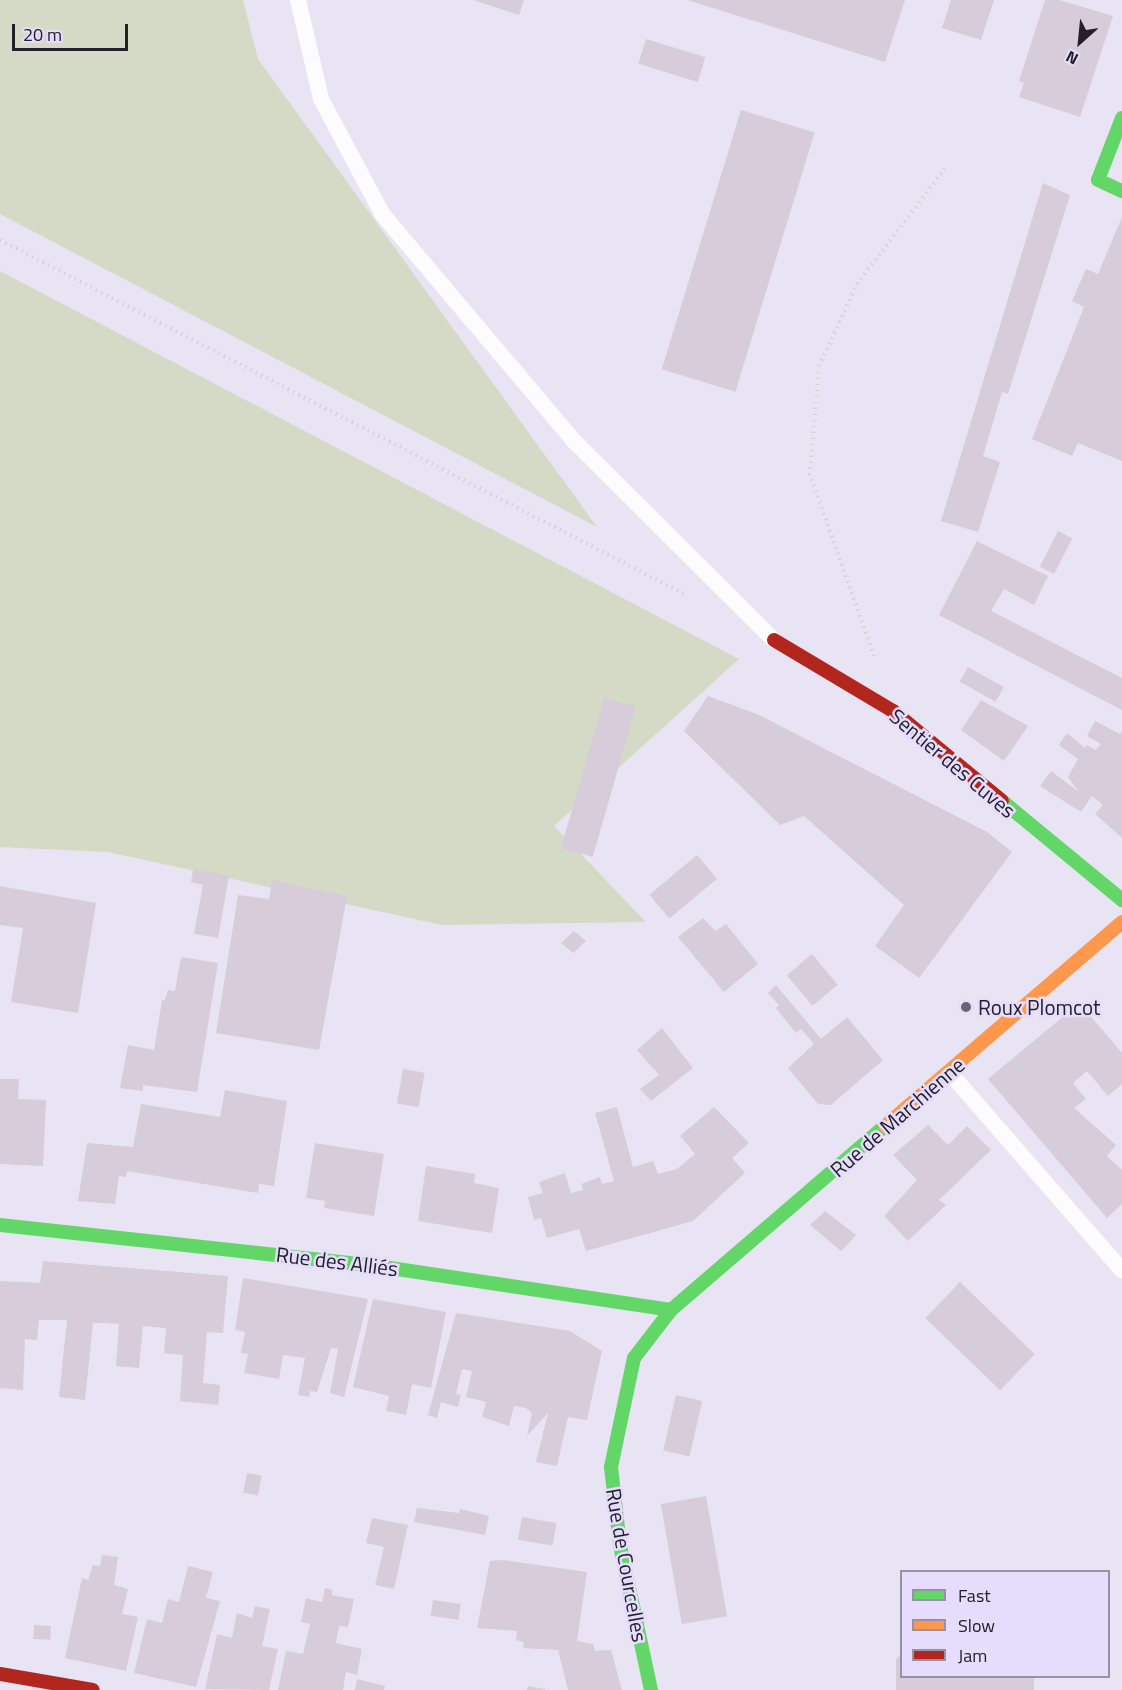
<!DOCTYPE html>
<html>
<head>
<meta charset="utf-8">
<style>
  body { margin:0 }
  #map { position:relative; width:1122px; height:1690px; overflow:hidden; background:#e8e4f4; font-family:"Titillium Web",sans-serif }
  div>[style] { position:absolute }
  .green>* { inset:0; background:#d5dac7 }
  .building>* { inset:0; background:#d7ccda; transform-origin:0 0 }
  .path>* { height:4px; margin-top:-2px; transform-origin:0; background:repeating-linear-gradient(90deg,#d4d3d8 0 1.5px,transparent 0 6px) }
  .lane>* { height:16px; margin:-8px; padding:0 8px; transform-origin:8px; border-radius:8px; background:#fcfbfd }
  .fast>* { height:14px; margin:-7px; padding:0 7px; transform-origin:7px; border-radius:7px; background:#63d668 }
  .slow>* { height:14px; margin:-7px; padding:0 7px; transform-origin:7px; border-radius:7px; background:#ff974d }
  .jam>* { height:14px; margin:-7px; padding:0 7px; transform-origin:7px; border-radius:7px; background:#b3261e }
  .dots>* { width:16px; height:16px; translate:-50% -50%; box-sizing:border-box; border:3px solid #e5ddfb; border-radius:50% }
  span { translate:-50% -50%; white-space:nowrap; text-align:center; line-height:1.15; -webkit-text-stroke:5px #e5ddfb; paint-order:stroke }
  .street-label { font-size:21px; color:#23202b }
  .poi-label { font-size:21px; color:#23202b }
  .left { translate:0 -50%; text-align:left }
  .legend { position:absolute; left:900px; top:1570px; width:210px; height:108px; box-sizing:border-box; background:#e5ddfb; border:2px solid #9791a8; margin:0; padding:8px 10px; list-style:none; font-size:18px; color:#23202b }
  .legend li { display:flex; align-items:center; gap:12px; height:30px }
  .legend b { width:30px; border:2px solid #9791a8 }
  .north { position:absolute; left:1050px; top:12px; width:60px; height:60px; -webkit-text-stroke:4px #e5ddfb; paint-order:stroke; rotate:207deg; font-size:16px; font-weight:700; line-height:24px; text-align:center; color:#23202b }
  .north::after { content:''; display:block; margin:auto; width:21px; height:27px; background:#23202b; clip-path:polygon(50% 0,100% 100%,50% 72%,0 100%) }
  .scale { position:absolute; left:12px; top:24px; width:116px; height:27px; box-sizing:border-box; border:3px solid #23202b; border-top:0; padding-left:8px; font-size:18px; line-height:21px; white-space:nowrap; color:#23202b; -webkit-text-stroke:4px #e5ddfb; paint-order:stroke }
</style>
</head>
<body>
<div id="map">
  <div class="green">
    <div style="clip-path:polygon(0 0,243px 0,258px 59px,597px 527px,0 214px)"></div>
    <div style="clip-path:polygon(0 271px,739px 659px,554px 826px,646px 922px,442px 925px,108px 852px,0 847px)"></div>
  </div>
  <div class="building">
    <div style="clip-path:polygon(473px 0,524px 0,519px 15px)"></div>
    <div style="clip-path:polygon(687px 0,905px 0,885px 62px)"></div>
    <div style="clip-path:polygon(951px 0,994px 0,981px 40px,942px 28px)"></div>
    <div style="clip-path:polygon(1045px 0,1059px 0,1113px 16px,1080px 117px,1019px 97px,1024px 83px,1019px 81px)"></div>
    <div style="left:646px;top:39px;width:62px;height:26px;rotate:17deg"></div>
    <div style="left:741px;top:110px;width:77px;height:271px;rotate:17deg"></div>
    <div style="clip-path:polygon(1043px 183px,1070px 195px,1008px 394px,1002px 392px,983px 456px,1000px 462px,978px 532px,941px 521px)"></div>
    <div style="clip-path:polygon(1122px 217px,1122px 461px,1078px 443px,1072px 456px,1032px 439px,1084px 307px,1072px 301px,1086px 269px,1098px 274px)"></div>
    <div style="left:1058px;top:531px;width:16px;height:40px;rotate:27deg"></div>
    <div style="clip-path:polygon(977px 541px,1048px 576px,1034px 605px,1004px 589px,991px 611px,1122px 678px,1122px 710px,939px 615px)"></div>
    <div style="left:968px;top:667px;width:41px;height:17px;rotate:29deg"></div>
    <div style="clip-path:polygon(708px 696px,757px 714px,987px 832px,1012px 852px,919px 978px,875px 946px,904px 905px,804px 816px,780px 825px,684px 731px)"></div>
    <div style="left:604px;top:698px;width:33px;height:156px;rotate:16deg"></div>
    <div style="clip-path:polygon(981px 700px,1028px 726px,1004px 761px,961px 730px)"></div>
    <div style="clip-path:polygon(1095px 721px,1120px 734px,1122px 731px,1122px 838px,1095px 814px,1103px 805px,1092px 796px,1081px 812px,1040px 786px,1051px 771px,1079px 792px,1068px 777px,1078px 759px,1059px 745px,1067px 733px,1085px 748px,1087px 745px,1095px 750px,1101px 744px,1087px 736px)"></div>
    <div style="left:697px;top:855px;width:31px;height:62px;rotate:50deg"></div>
    <div style="clip-path:polygon(193px 869px,229px 876px,218px 938px,194px 934px,203px 885px,191px 882px)"></div>
    <div style="clip-path:polygon(272px 880px,347px 896px,319px 1050px,216px 1033px,238px 895px,269px 899px)"></div>
    <div style="clip-path:polygon(0 886px,96px 903px,78px 1013px,11px 1002px,23px 928px,0 925px)"></div>
    <div style="clip-path:polygon(703px 918px,715px 931px,726px 924px,758px 964px,724px 992px,678px 937px)"></div>
    <div style="clip-path:polygon(574px 931px,586px 941px,573px 953px,561px 943px)"></div>
    <div style="left:812px;top:954px;width:40px;height:33px;rotate:50deg"></div>
    <div style="clip-path:polygon(181px 957px,218px 963px,197px 1092px,143px 1085px,143px 1091px,120px 1088px,128px 1045px,154px 1050px,162px 1000px,165px 1000px,168px 990px,175px 991px)"></div>
    <div style="clip-path:polygon(776px 985px,821px 1039px,847px 1017px,883px 1060px,831px 1105px,818px 1104px,788px 1068px,814px 1044px,801px 1029px,796px 1033px,776px 1008px,779px 1005px,768px 993px)"></div>
    <div style="clip-path:polygon(1070px 1011px,1088px 1013px,1122px 1053px,1122px 1084px,1108px 1096px,1087px 1071px,1073px 1083px,1086px 1099px,1074px 1108px,1116px 1145px,1107px 1156px,1122px 1170px,1122px 1204px,1107px 1218px,988px 1079px)"></div>
    <div style="clip-path:polygon(662px 1028px,693px 1068px,651px 1101px,640px 1089px,659px 1075px,637px 1050px)"></div>
    <div style="left:403px;top:1069px;width:22px;height:35px;rotate:10deg"></div>
    <div style="clip-path:polygon(0 1079px,19px 1079px,18px 1099px,46px 1100px,43px 1166px,0 1164px)"></div>
    <div style="clip-path:polygon(225px 1090px,287px 1101px,274px 1186px,259px 1184px,258px 1193px,127px 1171px,126px 1177px,119px 1176px,115px 1204px,78px 1201px,87px 1143px,133px 1147px,141px 1104px,220px 1117px)"></div>
    <div style="clip-path:polygon(617px 1107px,633px 1167px,653px 1161px,658px 1174px,677px 1169px,695px 1154px,680px 1136px,714px 1107px,749px 1143px,732px 1158px,745px 1173px,693px 1221px,586px 1251px,579px 1229px,547px 1238px,541px 1218px,534px 1220px,528px 1197px,543px 1193px,539px 1182px,565px 1173px,571px 1193px,583px 1190px,581px 1184px,600px 1177px,602px 1184px,614px 1181px,595px 1113px)"></div>
    <div style="clip-path:polygon(928px 1125px,948px 1145px,967px 1126px,991px 1150px,939px 1200px,946px 1205px,908px 1241px,884px 1216px,917px 1180px,893px 1155px)"></div>
    <div style="clip-path:polygon(315px 1143px,384px 1154px,374px 1216px,324px 1208px,325px 1201px,306px 1198px)"></div>
    <div style="clip-path:polygon(426px 1166px,475px 1174px,474px 1183px,499px 1188px,492px 1233px,418px 1221px)"></div>
    <div style="clip-path:polygon(825px 1211px,856px 1235px,841px 1251px,810px 1225px)"></div>
    <div style="clip-path:polygon(43px 1261px,228px 1276px,223px 1333px,207px 1332px,203px 1383px,220px 1385px,218px 1405px,180px 1401px,183px 1355px,164px 1353px,166px 1328px,143px 1326px,139px 1368px,116px 1366px,119px 1324px,107px 1323px,93px 1323px,85px 1400px,59px 1397px,67px 1320px,39px 1320px,37px 1340px,25px 1339px,23px 1390px,0 1388px,0 1281px,40px 1283px)"></div>
    <div style="clip-path:polygon(243px 1278px,368px 1299px,344px 1397px,330px 1393px,338px 1349px,331px 1348px,317px 1392px,310px 1391px,309px 1397px,298px 1395px,305px 1358px,283px 1355px,279px 1379px,244px 1373px,248px 1354px,241px 1353px,245px 1332px,235px 1330px)"></div>
    <div style="left:960px;top:1282px;width:104px;height:50px;rotate:44deg"></div>
    <div style="clip-path:polygon(373px 1299px,446px 1312px,431px 1388px,412px 1384px,406px 1415px,386px 1411px,389px 1396px,353px 1387px)"></div>
    <div style="clip-path:polygon(456px 1313px,570px 1331px,602px 1351px,587px 1420px,568px 1417px,557px 1466px,536px 1462px,548px 1413px,527px 1436px,532px 1413px,526px 1408px,514px 1406px,509px 1426px,482px 1417px,486px 1402px,466px 1397px,472px 1371px,462px 1369px,456px 1394px,461px 1395px,458px 1407px,441px 1402px,437px 1418px,428px 1415px)"></div>
    <div style="left:676px;top:1395px;width:27px;height:57px;rotate:13deg"></div>
    <div style="left:247px;top:1473px;width:15px;height:20px;rotate:11deg"></div>
    <div style="left:706px;top:1496px;width:122px;height:46px;rotate:80deg"></div>
    <div style="clip-path:polygon(417px 1508px,459px 1513px,460px 1509px,489px 1516px,485px 1535px,414px 1522px)"></div>
    <div style="left:522px;top:1517px;width:35px;height:23px;rotate:10deg"></div>
    <div style="clip-path:polygon(372px 1518px,408px 1525px,394px 1589px,375px 1585px,384px 1547px,366px 1543px)"></div>
    <div style="clip-path:polygon(102px 1555px,118px 1557px,114px 1585px,128px 1589px,122px 1614px,138px 1617px,126px 1671px,65px 1658px,82px 1578px,88px 1580px,93px 1565px,100px 1566px)"></div>
    <div style="clip-path:polygon(503px 1560px,587px 1572px,577px 1641px,593px 1644px,595px 1651px,611px 1650px,622px 1690px,568px 1690px,558px 1650px,523px 1648px,524px 1642px,516px 1640px,517px 1631px,477px 1628px,490px 1561px)"></div>
    <div style="clip-path:polygon(188px 1566px,213px 1572px,206px 1598px,220px 1601px,196px 1687px,134px 1673px,147px 1619px,162px 1623px,168px 1599px,179px 1602px)"></div>
    <div style="clip-path:polygon(325px 1588px,333px 1590px,331px 1595px,354px 1599px,348px 1627px,339px 1626px,336px 1643px,362px 1649px,357px 1675px,346px 1672px,343px 1690px,278px 1690px,286px 1651px,303px 1654px,310px 1624px,301px 1622px,306px 1598px,322px 1602px)"></div>
    <div style="left:433px;top:1600px;width:28px;height:16px;rotate:8deg"></div>
    <div style="clip-path:polygon(255px 1606px,270px 1609px,262px 1646px,278px 1649px,269px 1690px,205px 1689px,217px 1634px,232px 1638px,237px 1613px,252px 1618px)"></div>
    <div style="left:34px;top:1625px;width:17px;height:14px;rotate:3deg"></div>
    <div style="clip-path:polygon(902px 1654px,902px 1677px,1034px 1677px,1034px 1690px,896px 1690px,896px 1659px)"></div>
    <div style="clip-path:polygon(357px 1679px,385px 1686px,384px 1690px,355px 1690px)"></div>
    <div style="clip-path:polygon(528px 1686px,545px 1689px,545px 1690px,527px 1690px)"></div>
  </div>
  <div class="path">
    <div style="left:0;top:240px;width:772px;rotate:27.36deg"></div>
    <div style="left:874px;top:656px;width:192px;rotate:-109.5deg"></div>
    <div style="left:810px;top:475px;width:109px;rotate:-85.3deg"></div>
    <div style="left:819px;top:366px;width:90px;rotate:-65.1deg"></div>
    <div style="left:857px;top:284px;width:145px;rotate:-52.6deg"></div>
  </div>
  <div class="lane">
    <div style="left:298px;top:0;width:102px;rotate:76.9deg"></div>
    <div style="left:321px;top:99px;width:132px;rotate:61.9deg"></div>
    <div style="left:383px;top:215px;width:297px;rotate:49.8deg"></div>
    <div style="left:575px;top:442px;width:281px;rotate:44.9deg"></div>
    <div style="left:949px;top:1072px;width:263px;rotate:48.9deg"></div>
  </div>
  <div class="fast">
    <div style="left:1122px;top:118px;width:66px;rotate:111.2deg"></div>
    <div style="left:1098px;top:180px;width:26px;rotate:25deg"></div>
    <div style="left:1002px;top:801px;width:156px;rotate:39.5deg"></div>
    <div style="left:0;top:1225px;width:379px;rotate:6.2deg"></div>
    <div style="left:377px;top:1266px;width:297px;rotate:8.5deg"></div>
    <div style="left:651px;top:1690px;width:148px;rotate:-102.1deg"></div>
    <div style="left:620px;top:1545px;width:79px;rotate:-96.6deg"></div>
    <div style="left:611px;top:1467px;width:111px;rotate:-78.1deg"></div>
    <div style="left:634px;top:1358px;width:61px;rotate:-52.4deg"></div>
    <div style="left:671px;top:1310px;width:282px;rotate:-40.7deg"></div>
  </div>
  <div class="slow">
    <div style="left:885px;top:1126px;width:313px;rotate:-40.7deg"></div>
  </div>
  <div class="jam">
    <div style="left:774px;top:640px;width:139px;rotate:30.8deg"></div>
    <div style="left:893px;top:711px;width:141px;rotate:39.5deg"></div>
    <div style="left:0;top:1674px;width:94px;rotate:9.8deg"></div>
  </div>
  <div class="dots">
    <div style="left:966px;top:1007px;background:#686571"></div>
  </div>
  <div class="street-label">
    <span style="left:953px;top:763px;rotate:40deg">Sentier des Cuves</span>
    <span style="left:897px;top:1117px;rotate:-41deg">Rue de Marchienne</span>
    <span style="left:337px;top:1261px;rotate:7deg">Rue des Alliés</span>
    <span style="left:627px;top:1565px;rotate:80deg">Rue de Courcelles</span>
  </div>
  <div class="poi-label">
    <span class="left" style="left:978px;top:1007px">Roux Plomcot</span>
  </div>
  <ul class="legend">
  <li><b style="height:8px;background:#63d668"></b>Fast</li>
  <li><b style="height:8px;background:#ff974d"></b>Slow</li>
  <li><b style="height:8px;background:#b3261e"></b>Jam</li>
  </ul>
  <div class="north">N</div>
  <div class="scale">20 m</div>
</div>
</body>
</html>
